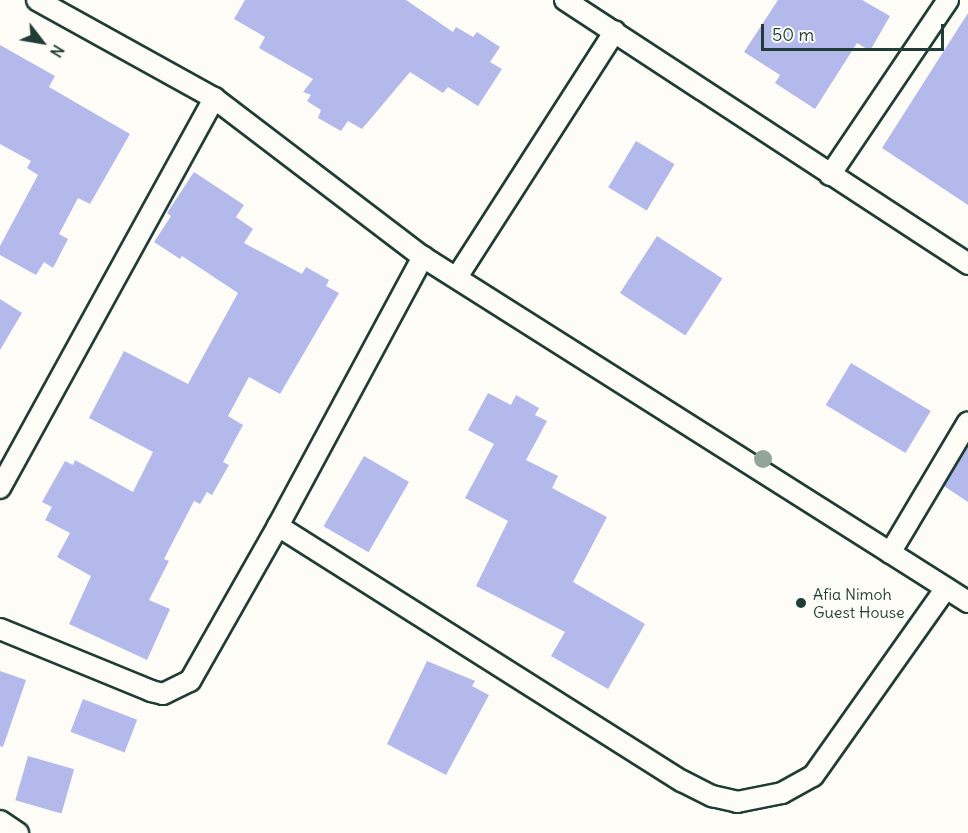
<!DOCTYPE html>
<html>
<head>
<meta charset="utf-8">
<style>
  body { margin:0 }
  #map { position:relative; width:968px; height:833px; overflow:hidden; background:#fdfcf7; font-family:Delius,sans-serif }
  div>[style] { position:absolute }
  .building>* { inset:0; background:#b3b9eb; transform-origin:0 0 }
  .roads { filter:drop-shadow(2px 0 #1f3d34) drop-shadow(-2px 0 #1f3d34) drop-shadow(0 2px #1f3d34) drop-shadow(0 -2px #1f3d34) }
  .street>* { height:20px; margin:-10px; padding:0 10px; transform-origin:10px; border-radius:10px; background:#fdfcf7 }
  .trees>* { width:18px; height:18px; margin:-9px; border-radius:50%; background:#93a598 }
  .dots>* { width:16px; height:16px; translate:-50% -50%; box-sizing:border-box; border:3px solid #fdfcf7; border-radius:50% }
  span { translate:-50% -50%; white-space:nowrap; text-align:center; line-height:1.15; -webkit-text-stroke:6px #fdfcf7; paint-order:stroke }
  .poi-label { font-size:16px; color:#1f3d34 }
  .left { translate:0 -50%; text-align:left }
  .north { position:absolute; left:12px; top:12px; width:60px; height:60px; -webkit-text-stroke:4px #fdfcf7; paint-order:stroke; rotate:121deg; font-size:16px; font-weight:700; line-height:24px; text-align:center; color:#1f3d34 }
  .north::after { content:''; display:block; margin:auto; width:21px; height:27px; background:#1f3d34; clip-path:polygon(50% 0,100% 100%,50% 72%,0 100%) }
  .scale { position:absolute; left:761px; top:24px; width:183px; height:27px; box-sizing:border-box; border:3px solid #1f3d34; border-top:0; padding-left:8px; font-size:18px; line-height:21px; white-space:nowrap; color:#1f3d34; -webkit-text-stroke:4px #fdfcf7; paint-order:stroke }
</style>
</head>
<body>
<div id="map">
  <div class="building">
    <div style="clip-path:polygon(245px 0,406px 0,453px 32px,456px 27px,473px 37px,477px 32px,500px 47px,490px 62px,502px 69px,478px 106px,448px 87px,443px 93px,410px 72px,362px 129px,348px 121px,341px 131px,318px 118px,321px 110px,307px 101px,311px 95px,303px 92px,313px 79px,259px 48px,265px 37px,234px 19px)"></div>
    <div style="clip-path:polygon(778px 0,862px 0,890px 16px,870px 51px,857px 43px,815px 109px,775px 83px,780px 75px,744px 52px)"></div>
    <div style="clip-path:polygon(968px 13px,968px 205px,882px 148px)"></div>
    <div style="clip-path:polygon(0 45px,55px 76px,49px 87px,130px 134px,90px 204px,78px 198px,59px 234px,68px 239px,53px 268px,44px 262px,36px 275px,0 255px,0 246px,38px 175px,27px 168px,31px 161px,0 144px)"></div>
    <div style="left:636px;top:141px;width:45px;height:54px;rotate:31deg"></div>
    <div style="clip-path:polygon(194px 172px,244px 205px,236px 217px,253px 229px,244px 243px,302px 274px,306px 267px,329px 280px,326px 286px,339px 293px,280px 394px,249px 377px,228px 416px,243px 425px,223px 462px,229px 465px,212px 495px,207px 492px,200px 504px,194px 501px,164px 559px,169px 561px,149px 600px,170px 609px,147px 660px,69px 624px,91px 576px,57px 557px,70px 533px,45px 520px,52px 507px,42px 502px,65px 461px,73px 465px,75px 460px,133px 492px,153px 452px,89px 418px,124px 351px,188px 384px,238px 293px,182px 256px,180px 259px,154px 242px,171px 216px,167px 213px)"></div>
    <div style="left:657px;top:236px;width:78px;height:68px;rotate:33deg"></div>
    <div style="clip-path:polygon(0 299px,22px 313px,0 350px)"></div>
    <div style="left:851px;top:363px;width:93px;height:49px;rotate:31deg"></div>
    <div style="clip-path:polygon(488px 393px,511px 405px,516px 395px,539px 408px,535px 415px,547px 421px,526px 460px,558px 476px,552px 488px,607px 517px,573px 582px,645px 624px,608px 689px,551px 656px,565px 632px,476px 586px,508px 521px,465px 498px,494px 444px,468px 430px)"></div>
    <div style="clip-path:polygon(968px 445px,968px 502px,944px 486px)"></div>
    <div style="left:364px;top:456px;width:52px;height:81px;rotate:30deg"></div>
    <div style="clip-path:polygon(427px 661px,475px 681px,472px 686px,489px 695px,446px 775px,387px 744px)"></div>
    <div style="clip-path:polygon(0 671px,26px 680px,3px 747px,0 746px)"></div>
    <div style="left:83px;top:699px;width:58px;height:35px;rotate:21deg"></div>
    <div style="left:28px;top:756px;width:48px;height:46px;rotate:16deg"></div>
  </div>
  <div class="roads">
    <div class="street">
      <div style="left:37px;top:0;width:202px;rotate:29deg"></div>
      <div style="left:214px;top:98px;width:263px;rotate:37.3deg"></div>
      <div style="left:423px;top:257px;width:645px;rotate:32.33deg"></div>
      <div style="left:565px;top:0;width:482px;rotate:33.2deg"></div>
      <div style="left:830px;top:175px;width:211px;rotate:-56deg"></div>
      <div style="left:457px;top:277px;width:292px;rotate:-57.3deg"></div>
      <div style="left:0;top:488px;width:445px;rotate:-61.2deg"></div>
      <div style="left:278px;top:526px;width:478px;rotate:32.3deg"></div>
      <div style="left:682px;top:781px;width:34px;rotate:27deg"></div>
      <div style="left:712px;top:796px;width:26px;rotate:13deg"></div>
      <div style="left:737px;top:802px;width:46px;rotate:-11.3deg"></div>
      <div style="left:782px;top:793px;width:35px;rotate:-29deg"></div>
      <div style="left:813px;top:776px;width:230px;rotate:-54.7deg"></div>
      <div style="left:890px;top:553px;width:152px;rotate:-59.2deg"></div>
      <div style="left:0;top:629px;width:163px;rotate:22.3deg"></div>
      <div style="left:151px;top:691px;width:12px;rotate:14deg"></div>
      <div style="left:163px;top:694px;width:30px;rotate:-26deg"></div>
      <div style="left:190px;top:681px;width:178px;rotate:-60.4deg"></div>
      <div style="left:278px;top:526px;width:306px;rotate:-61.7deg"></div>
      <div style="left:0;top:821px;width:22px;rotate:34deg"></div>
    </div>
  </div>
  <div class="trees">
    <div style="left:763px;top:459px"></div>
  </div>
  <div class="dots">
    <div style="left:801px;top:603px;background:#1f3d34"></div>
  </div>
  <div class="poi-label">
    <span class="left" style="left:813px;top:603px">Afia Nimoh<br>Guest House</span>
  </div>
  <div class="north">N</div>
  <div class="scale">50 m</div>
</div>
</body>
</html>
